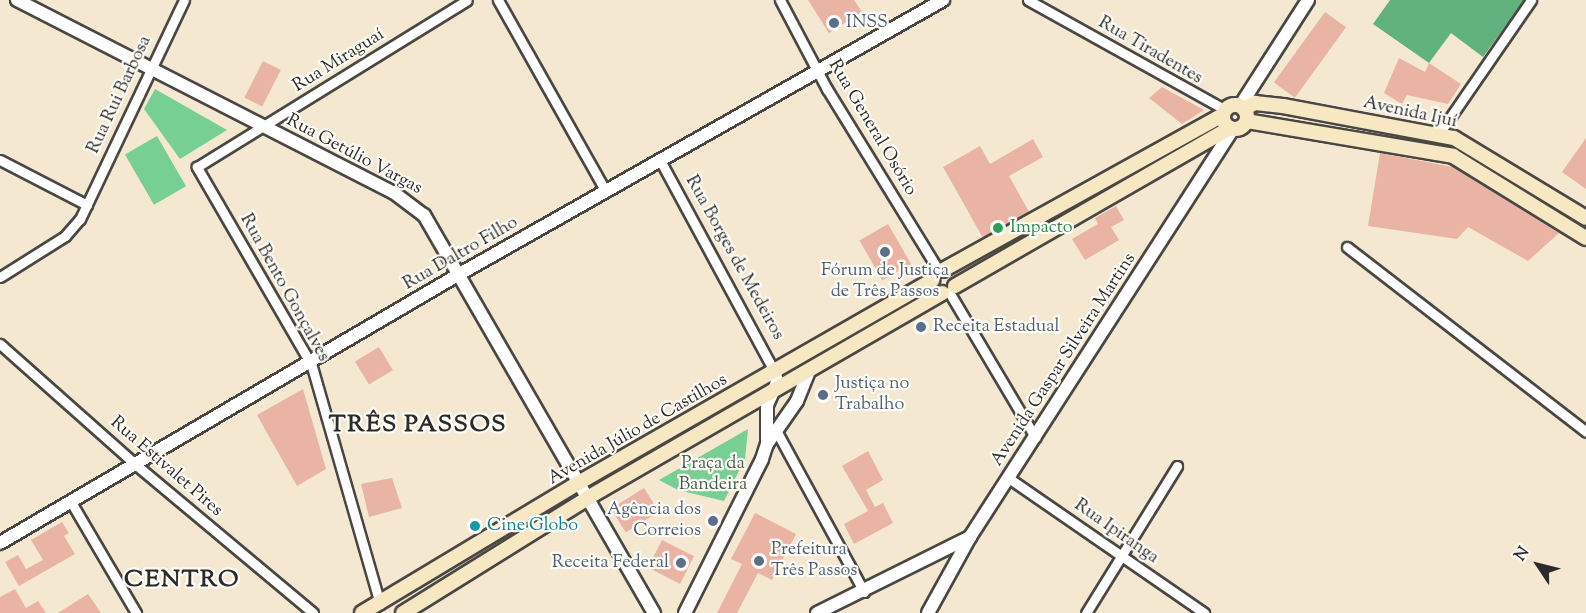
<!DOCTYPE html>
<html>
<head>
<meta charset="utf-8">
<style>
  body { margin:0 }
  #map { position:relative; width:1586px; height:613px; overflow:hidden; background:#f4e8d0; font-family:"Sorts Mill Goudy",serif }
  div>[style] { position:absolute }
  .green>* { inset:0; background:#78cf94; transform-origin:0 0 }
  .forest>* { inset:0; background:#62b27e }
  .building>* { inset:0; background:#eab4a5; transform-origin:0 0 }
  .roads { filter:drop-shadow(2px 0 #494744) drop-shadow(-2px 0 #494744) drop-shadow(0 2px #494744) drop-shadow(0 -2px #494744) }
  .minor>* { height:9px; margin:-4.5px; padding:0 4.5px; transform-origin:4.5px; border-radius:4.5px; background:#fff }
  .tertiary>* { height:12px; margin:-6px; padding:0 6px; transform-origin:6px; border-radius:6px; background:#fff }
  .secondary>* { height:14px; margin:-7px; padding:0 7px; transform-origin:7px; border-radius:7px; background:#f7e8c3 }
  .secondary>.ring { margin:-7px; padding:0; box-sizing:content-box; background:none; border:14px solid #f7e8c3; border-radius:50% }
  .dots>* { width:16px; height:16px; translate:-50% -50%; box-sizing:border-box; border:3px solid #fdfcf7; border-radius:50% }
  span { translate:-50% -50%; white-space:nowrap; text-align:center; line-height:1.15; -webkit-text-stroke:4.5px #fdfcf7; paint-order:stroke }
  .service-label { font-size:18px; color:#4e5e75 }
  .left { translate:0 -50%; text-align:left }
  .right { translate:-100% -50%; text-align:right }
  .street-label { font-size:18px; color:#2b2b2b }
  .leisure-label { font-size:18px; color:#27864d }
  .park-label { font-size:18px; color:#425c4a }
  .culture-label { font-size:18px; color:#0d838f }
  .district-label { font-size:24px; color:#2b2b2b; font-weight:700; letter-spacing:1.5px }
  .north { position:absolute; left:1508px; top:535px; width:60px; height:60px; -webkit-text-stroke:4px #fdfcf7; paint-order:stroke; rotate:305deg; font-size:16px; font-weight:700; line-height:24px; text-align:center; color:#2b2b2b }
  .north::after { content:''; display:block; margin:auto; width:21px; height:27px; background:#2b2b2b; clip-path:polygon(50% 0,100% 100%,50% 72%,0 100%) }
</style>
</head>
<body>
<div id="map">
  <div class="green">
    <div style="clip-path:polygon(155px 89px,227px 130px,180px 159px,144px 109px)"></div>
    <div style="left:157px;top:136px;width:58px;height:37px;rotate:60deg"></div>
    <div style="clip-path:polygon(748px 429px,745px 459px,724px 501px,678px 490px,659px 480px)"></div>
  </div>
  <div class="forest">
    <div style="clip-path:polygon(1390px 0,1524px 0,1483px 57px,1451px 33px,1429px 63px,1373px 24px)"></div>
  </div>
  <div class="building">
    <div style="clip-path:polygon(808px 0,854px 0,862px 12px,829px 33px)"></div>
    <div style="left:1325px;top:12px;width:26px;height:87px;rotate:36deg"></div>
    <div style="clip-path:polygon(1399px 58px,1425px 72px,1429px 63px,1461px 84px,1448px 104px,1407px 95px,1402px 104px,1384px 93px)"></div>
    <div style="left:263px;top:61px;width:20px;height:41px;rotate:27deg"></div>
    <div style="clip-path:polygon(1162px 87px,1204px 110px,1182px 124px,1149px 98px)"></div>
    <div style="clip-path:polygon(1586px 138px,1586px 189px,1562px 172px)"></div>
    <div style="clip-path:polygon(1033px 139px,1043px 157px,1009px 176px,1029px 212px,983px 238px,943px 167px,980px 146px,990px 164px)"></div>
    <div style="clip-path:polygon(1380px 153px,1453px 167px,1559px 233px,1528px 261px,1468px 227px,1457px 239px,1368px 226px)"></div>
    <div style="clip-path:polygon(1116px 206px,1124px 220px,1111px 227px,1119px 240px,1085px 260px,1072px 239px,1098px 224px,1095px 218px)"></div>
    <div style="left:888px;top:224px;width:46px;height:33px;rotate:60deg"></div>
    <div style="left:379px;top:347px;width:27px;height:28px;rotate:59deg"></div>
    <div style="clip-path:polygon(303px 389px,326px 469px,297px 486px,257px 415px)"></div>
    <div style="clip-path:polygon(868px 451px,883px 480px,866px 490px,875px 507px,883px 503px,893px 523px,854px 544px,844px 524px,868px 511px,842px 466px)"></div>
    <div style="clip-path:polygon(392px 478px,402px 508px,369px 517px,361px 484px)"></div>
    <div style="left:644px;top:488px;width:28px;height:39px;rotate:58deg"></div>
    <div style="clip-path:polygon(755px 513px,796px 534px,772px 580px,758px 573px,737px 613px,717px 613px,742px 564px,731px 559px)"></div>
    <div style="clip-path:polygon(62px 522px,69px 533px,64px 536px,75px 554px,19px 586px,5px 562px,18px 555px,26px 569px,43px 560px,31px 540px)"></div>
    <div style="left:662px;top:540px;width:36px;height:31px;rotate:27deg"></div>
    <div style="clip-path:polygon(15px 589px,26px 608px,38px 601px,46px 613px,0 613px,0 597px)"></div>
    <div style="clip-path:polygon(88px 594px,101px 613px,58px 613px)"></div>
  </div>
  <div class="roads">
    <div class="minor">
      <div style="left:498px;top:0;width:220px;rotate:60.6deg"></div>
      <div style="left:780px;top:0;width:101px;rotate:62.2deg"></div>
      <div style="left:827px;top:89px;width:214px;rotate:58.4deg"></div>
      <div style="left:1028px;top:0;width:227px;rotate:29.1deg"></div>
      <div style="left:1438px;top:135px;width:164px;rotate:-55.4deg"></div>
      <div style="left:0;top:160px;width:98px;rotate:27.3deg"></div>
      <div style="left:660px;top:160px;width:242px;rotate:61.6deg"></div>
      <div style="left:1347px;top:247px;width:302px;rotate:37.7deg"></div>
      <div style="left:0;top:277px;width:77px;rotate:-32.2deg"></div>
      <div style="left:65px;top:236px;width:23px;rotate:-49deg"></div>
      <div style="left:80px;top:219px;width:242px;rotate:-64.6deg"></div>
      <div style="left:949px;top:292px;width:169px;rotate:59.3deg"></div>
      <div style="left:0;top:344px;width:181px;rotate:41.6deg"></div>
      <div style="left:135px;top:464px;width:232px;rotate:39.9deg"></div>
      <div style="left:778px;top:434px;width:180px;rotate:61.4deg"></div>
      <div style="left:1010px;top:479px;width:236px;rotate:34.6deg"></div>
      <div style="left:71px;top:502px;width:129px;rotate:59.6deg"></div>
      <div style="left:380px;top:604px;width:250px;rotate:-106deg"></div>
      <div style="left:311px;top:364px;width:228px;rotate:-120.1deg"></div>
      <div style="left:197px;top:167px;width:317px;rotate:-31.7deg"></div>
      <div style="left:1086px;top:613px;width:173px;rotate:-58.2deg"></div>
    </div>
    <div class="tertiary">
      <div style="left:17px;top:0;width:422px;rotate:27.1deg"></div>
      <div style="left:393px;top:192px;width:39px;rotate:37deg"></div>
      <div style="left:424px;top:215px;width:460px;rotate:60deg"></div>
      <div style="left:1240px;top:106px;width:126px;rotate:-57.3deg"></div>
      <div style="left:767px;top:444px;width:52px;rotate:-55.1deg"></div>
      <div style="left:797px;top:401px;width:29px;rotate:-68deg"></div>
      <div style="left:0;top:543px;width:528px;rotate:-30.35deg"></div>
      <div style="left:456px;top:276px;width:560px;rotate:-29.54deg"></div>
      <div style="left:685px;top:613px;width:172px;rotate:-63.4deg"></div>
      <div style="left:762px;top:459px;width:16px;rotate:-72deg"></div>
      <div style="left:767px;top:444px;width:39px;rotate:-90deg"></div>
      <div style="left:767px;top:405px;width:24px;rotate:-66deg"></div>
      <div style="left:777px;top:383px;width:10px;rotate:-101deg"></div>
      <div style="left:817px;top:613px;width:171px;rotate:-26.4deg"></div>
      <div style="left:928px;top:613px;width:87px;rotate:-61.1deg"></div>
      <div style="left:970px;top:537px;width:485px;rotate:-57.2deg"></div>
    </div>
    <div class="secondary">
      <div class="ring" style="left:1223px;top:105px;width:10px;height:10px"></div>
      <div style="left:1244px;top:109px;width:13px;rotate:-29deg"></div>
      <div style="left:1255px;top:103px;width:28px;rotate:6deg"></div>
      <div style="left:1283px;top:106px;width:174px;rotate:10.6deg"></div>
      <div style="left:1454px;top:138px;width:154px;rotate:31.2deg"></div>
      <div style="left:1247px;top:121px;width:209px;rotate:9.6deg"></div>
      <div style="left:1453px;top:156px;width:156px;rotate:31.7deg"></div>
      <div style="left:943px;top:270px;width:320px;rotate:-29deg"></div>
      <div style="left:955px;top:286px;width:317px;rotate:-29.9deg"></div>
      <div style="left:362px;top:613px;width:254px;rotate:-31deg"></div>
      <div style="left:580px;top:482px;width:406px;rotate:-29.8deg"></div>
      <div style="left:403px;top:613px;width:219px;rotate:-31.9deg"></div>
      <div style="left:589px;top:497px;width:408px;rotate:-30deg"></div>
    </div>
  </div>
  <div class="dots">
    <div style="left:834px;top:23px;background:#5c6f8a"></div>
    <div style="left:998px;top:228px;background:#2e9e5b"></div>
    <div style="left:885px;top:252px;background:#5c6f8a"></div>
    <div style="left:921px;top:327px;background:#5c6f8a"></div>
    <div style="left:823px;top:395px;background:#5c6f8a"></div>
    <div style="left:713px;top:521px;background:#5c6f8a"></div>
    <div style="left:475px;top:526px;background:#0f9aa8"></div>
    <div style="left:759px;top:561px;background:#5c6f8a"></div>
    <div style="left:681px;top:563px;background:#5c6f8a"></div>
  </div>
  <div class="service-label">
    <span class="left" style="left:846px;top:23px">INSS</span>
    <span style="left:885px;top:282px">Fórum de Justiça<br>de Três Passos</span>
    <span class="left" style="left:933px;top:327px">Receita Estadual</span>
    <span class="left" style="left:835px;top:395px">Justiça no<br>Trabalho</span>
    <span class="right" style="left:701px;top:521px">Agência dos<br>Correios</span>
    <span class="left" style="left:771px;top:561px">Prefeitura<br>Três Passos</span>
    <span class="right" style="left:669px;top:563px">Receita Federal</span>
  </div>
  <div class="street-label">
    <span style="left:1150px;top:51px;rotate:30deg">Rua Tiradentes</span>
    <span style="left:339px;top:61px;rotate:-32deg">Rua Miraguaí</span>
    <span style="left:120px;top:95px;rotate:-65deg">Rua Rui Barbosa</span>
    <span style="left:1410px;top:113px;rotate:12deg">Avenida Ijuí</span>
    <span style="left:872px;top:128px;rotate:59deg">Rua General Osório</span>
    <span style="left:354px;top:155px;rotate:28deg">Rua Getúlio Vargas</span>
    <span style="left:461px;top:254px;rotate:-30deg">Rua Daltro Filho</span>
    <span style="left:734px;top:258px;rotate:61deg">Rua Borges de Medeiros</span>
    <span style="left:284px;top:288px;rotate:61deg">Rua Bento Gonçalves</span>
    <span style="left:1064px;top:360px;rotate:-57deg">Avenida Gaspar Silveira Martins</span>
    <span style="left:638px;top:430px;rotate:-30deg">Avenida Júlio de Castilhos</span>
    <span style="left:166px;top:467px;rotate:41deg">Rua Estivalet Pires</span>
    <span style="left:1116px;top:532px;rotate:35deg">Rua Ipiranga</span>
  </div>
  <div class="leisure-label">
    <span class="left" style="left:1010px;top:228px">Impacto</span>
  </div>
  <div class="park-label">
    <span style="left:713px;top:475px">Praça da<br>Bandeira</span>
  </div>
  <div class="culture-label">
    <span class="left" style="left:487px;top:526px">Cine Globo</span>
  </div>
  <div class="district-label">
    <span style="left:418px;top:426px">TRÊS PASSOS</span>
    <span style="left:182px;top:581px">CENTRO</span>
  </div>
  <div class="north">N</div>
</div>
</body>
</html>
